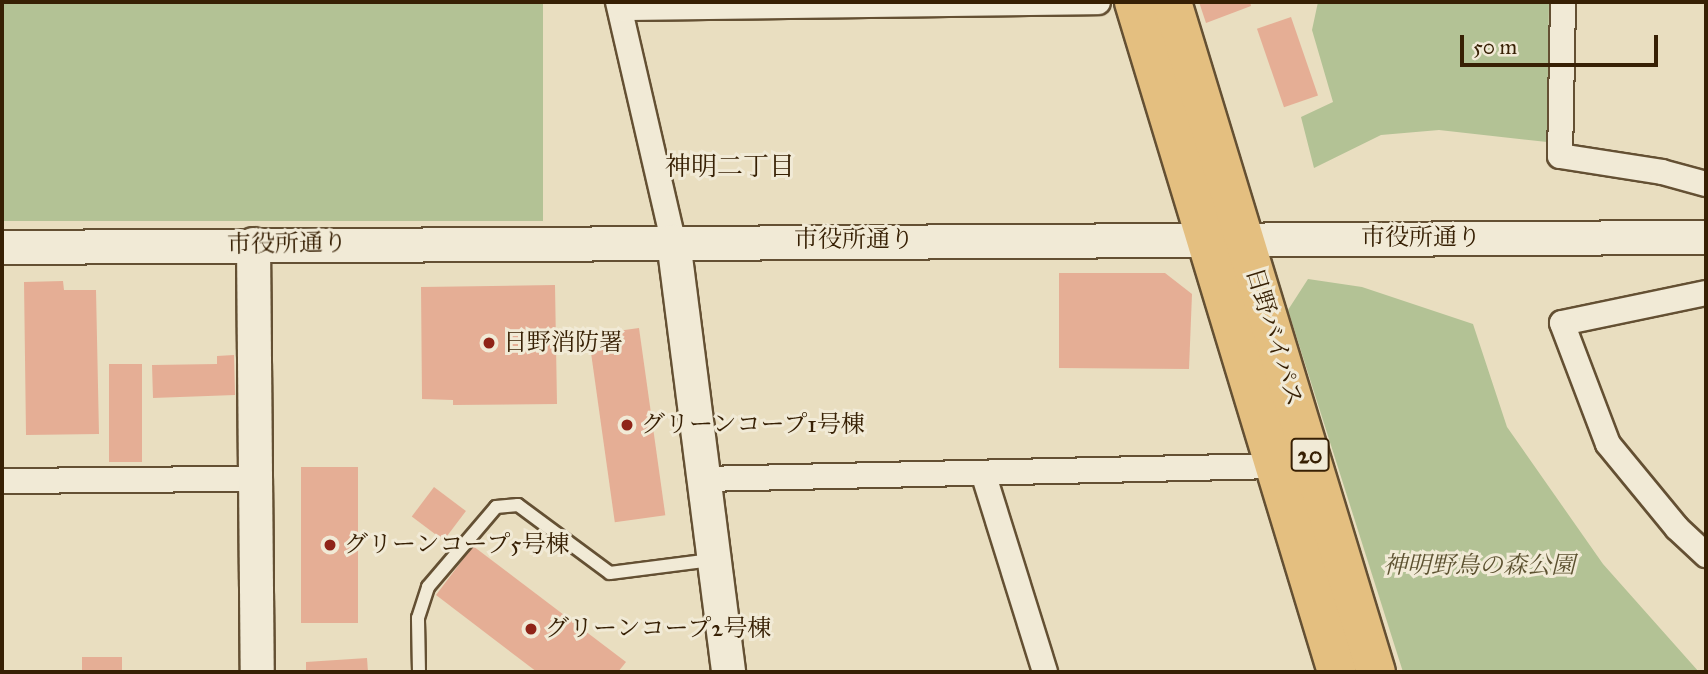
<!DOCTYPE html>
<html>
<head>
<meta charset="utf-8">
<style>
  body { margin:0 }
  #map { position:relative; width:1708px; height:674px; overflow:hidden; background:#e9dec0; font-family:"IM FELL Great Primer","Noto Serif JP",serif }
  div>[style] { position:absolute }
  .green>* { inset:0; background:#b3c295; transform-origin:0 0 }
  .building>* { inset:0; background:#e5ae95; transform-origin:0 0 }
  .roads { filter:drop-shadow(2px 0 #645033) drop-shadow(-2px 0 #645033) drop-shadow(0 2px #645033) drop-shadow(0 -2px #645033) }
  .lane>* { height:12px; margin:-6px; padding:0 6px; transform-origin:6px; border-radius:6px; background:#f1ead6 }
  .street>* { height:24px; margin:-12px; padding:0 12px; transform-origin:12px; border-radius:12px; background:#f1ead6 }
  .secondary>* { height:33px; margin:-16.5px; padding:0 16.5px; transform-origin:16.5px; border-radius:16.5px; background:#f1ead6 }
  .highway>* { height:38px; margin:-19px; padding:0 19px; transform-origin:19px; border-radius:19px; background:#e4bf80 }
  .dots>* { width:19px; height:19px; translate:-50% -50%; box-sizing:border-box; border:4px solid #f1ead6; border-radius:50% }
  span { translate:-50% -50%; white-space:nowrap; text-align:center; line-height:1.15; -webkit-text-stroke:6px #f1ead6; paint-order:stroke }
  .shield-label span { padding:2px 5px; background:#f1ead6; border:2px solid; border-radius:5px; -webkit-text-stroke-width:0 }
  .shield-label { font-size:23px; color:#372004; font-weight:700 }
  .street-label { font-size:24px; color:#372004 }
  .poi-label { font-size:24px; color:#372004 }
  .left { translate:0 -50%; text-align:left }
  .park-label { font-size:24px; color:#5c5130; font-style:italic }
  .neighbourhood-label { font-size:26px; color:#372004 }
  .frame { position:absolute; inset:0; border:4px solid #372004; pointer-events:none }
  .scale { position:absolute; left:1460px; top:35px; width:198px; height:32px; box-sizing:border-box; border:4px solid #372004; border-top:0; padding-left:9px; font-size:21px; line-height:24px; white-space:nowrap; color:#372004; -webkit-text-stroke:5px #f1ead6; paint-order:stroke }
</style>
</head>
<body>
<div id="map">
  <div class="green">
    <div style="left:2px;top:2px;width:541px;height:219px"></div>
    <div style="clip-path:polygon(1318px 2px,1549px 2px,1547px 142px,1439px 130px,1381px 135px,1314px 168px,1301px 117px,1333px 102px,1312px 30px)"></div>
    <div style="clip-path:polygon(1308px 279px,1362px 287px,1473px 324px,1507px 427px,1603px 564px,1699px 672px,1403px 672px,1288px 310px)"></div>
  </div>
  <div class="building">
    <div style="clip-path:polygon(1199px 2px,1250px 2px,1251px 6px,1206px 23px)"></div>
    <div style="left:1291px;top:17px;width:83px;height:36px;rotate:71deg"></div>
    <div style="clip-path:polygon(1059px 273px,1165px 273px,1192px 294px,1189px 369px,1059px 368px)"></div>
    <div style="clip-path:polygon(63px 281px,64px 290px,96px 290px,99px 434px,26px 435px,24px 282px)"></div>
    <div style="clip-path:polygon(555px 285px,557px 404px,453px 405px,453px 400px,422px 399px,421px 287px)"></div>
    <div style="left:639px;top:328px;width:189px;height:51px;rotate:82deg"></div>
    <div style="clip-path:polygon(234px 355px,235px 395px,153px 398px,152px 365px,217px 364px,217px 356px)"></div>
    <div style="left:142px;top:364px;width:98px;height:33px;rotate:90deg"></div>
    <div style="left:301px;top:467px;width:57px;height:156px"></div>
    <div style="left:434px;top:487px;width:40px;height:37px;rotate:37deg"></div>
    <div style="clip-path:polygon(473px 546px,626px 662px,618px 672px,537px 672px,436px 595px)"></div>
    <div style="left:82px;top:657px;width:40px;height:15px"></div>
    <div style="clip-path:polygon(367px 658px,368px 672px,306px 672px,306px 662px)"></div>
  </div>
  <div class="roads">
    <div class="lane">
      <div style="left:419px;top:672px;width:54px;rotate:-91.1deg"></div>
      <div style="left:418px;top:618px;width:33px;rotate:-72deg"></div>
      <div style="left:428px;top:587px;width:105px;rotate:-49.6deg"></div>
      <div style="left:496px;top:507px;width:22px;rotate:-5deg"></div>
      <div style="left:518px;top:505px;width:114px;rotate:36.5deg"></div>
      <div style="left:610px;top:573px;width:102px;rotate:-7.3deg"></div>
    </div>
    <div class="street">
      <div style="left:618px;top:2px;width:245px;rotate:77deg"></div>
      <div style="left:1563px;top:2px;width:154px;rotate:91.1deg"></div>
      <div style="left:1560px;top:156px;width:103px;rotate:8.9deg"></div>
      <div style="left:1662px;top:172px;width:46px;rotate:15.3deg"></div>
      <div style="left:620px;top:8px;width:478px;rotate:-0.7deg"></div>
      <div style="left:1706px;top:293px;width:147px;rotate:168.2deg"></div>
      <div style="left:1562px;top:323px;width:129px;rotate:69.2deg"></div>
      <div style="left:1608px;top:444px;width:109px;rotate:50.6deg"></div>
      <div style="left:1677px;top:528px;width:40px;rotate:43deg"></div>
      <div style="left:984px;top:476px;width:205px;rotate:72.7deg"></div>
      <div style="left:703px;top:479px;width:572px;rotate:-1.3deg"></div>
      <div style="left:2px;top:481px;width:252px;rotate:-0.5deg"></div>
    </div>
    <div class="secondary">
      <div style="left:673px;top:241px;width:434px;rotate:82.7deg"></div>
      <div style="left:253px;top:244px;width:428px;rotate:89.5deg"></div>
      <div style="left:2px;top:247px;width:1704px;rotate:-0.34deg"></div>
    </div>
    <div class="highway">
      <div style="left:1134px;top:2px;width:700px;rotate:73.14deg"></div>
      <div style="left:1172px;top:2px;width:700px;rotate:73.07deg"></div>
    </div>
  </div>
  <div class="dots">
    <div style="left:489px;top:343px;background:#8f2418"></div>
    <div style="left:627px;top:425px;background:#8f2418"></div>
    <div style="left:330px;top:545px;background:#8f2418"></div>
    <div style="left:531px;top:629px;background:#8f2418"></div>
  </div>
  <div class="shield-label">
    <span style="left:1310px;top:455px">20</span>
  </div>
  <div class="street-label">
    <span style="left:1421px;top:238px">市役所通り</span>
    <span style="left:854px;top:240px">市役所通り</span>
    <span style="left:287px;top:244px;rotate:-1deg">市役所通り</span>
    <span style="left:1274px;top:337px;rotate:73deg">日野バイパス</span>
  </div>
  <div class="poi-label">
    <span class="left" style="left:503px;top:343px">日野消防署</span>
    <span class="left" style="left:641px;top:425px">グリーンコープ1号棟</span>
    <span class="left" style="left:344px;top:545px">グリーンコープ5号棟</span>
    <span class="left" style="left:545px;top:629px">グリーンコープ2号棟</span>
  </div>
  <div class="park-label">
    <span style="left:1479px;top:566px">神明野鳥の森公園</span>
  </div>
  <div class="neighbourhood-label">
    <span style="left:730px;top:167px">神明二丁目</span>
  </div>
  <div class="frame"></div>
  <div class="scale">50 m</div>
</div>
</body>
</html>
